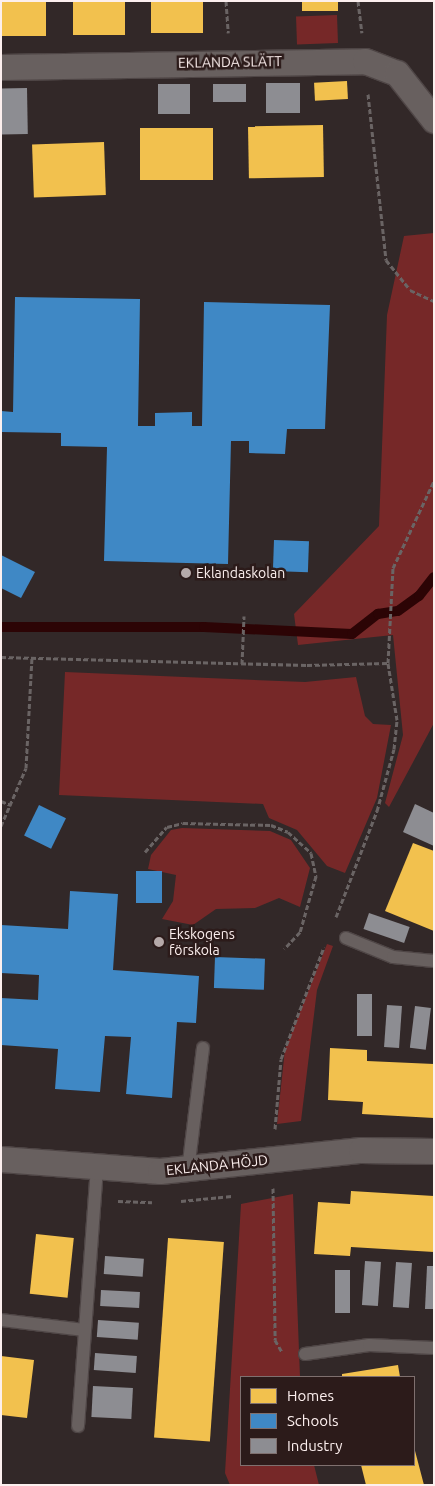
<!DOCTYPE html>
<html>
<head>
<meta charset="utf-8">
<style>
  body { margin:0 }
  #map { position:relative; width:435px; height:1486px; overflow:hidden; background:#322828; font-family:Ubuntu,sans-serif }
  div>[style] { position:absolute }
  .green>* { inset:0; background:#762828; transform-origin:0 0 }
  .homes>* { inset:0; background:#f2c14e; transform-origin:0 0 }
  .schools>* { inset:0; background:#3f88c5; transform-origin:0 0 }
  .industry>* { inset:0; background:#8d8d92; transform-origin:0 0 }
  .stream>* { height:10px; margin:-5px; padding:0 5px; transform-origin:5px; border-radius:5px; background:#2c0405 }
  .path>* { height:3px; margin-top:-1.5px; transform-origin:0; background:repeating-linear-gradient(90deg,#6a6464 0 5px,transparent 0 7.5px) }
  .roads { filter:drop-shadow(1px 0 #4f4646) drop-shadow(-1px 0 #4f4646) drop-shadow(0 1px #4f4646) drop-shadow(0 -1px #4f4646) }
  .lane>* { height:12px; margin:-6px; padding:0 6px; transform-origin:6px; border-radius:6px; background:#68605f }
  .street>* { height:25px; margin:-12.5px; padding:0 12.5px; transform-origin:12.5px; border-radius:12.5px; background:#68605f }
  .dots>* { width:14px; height:14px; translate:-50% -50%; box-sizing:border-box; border:2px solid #2c1b1a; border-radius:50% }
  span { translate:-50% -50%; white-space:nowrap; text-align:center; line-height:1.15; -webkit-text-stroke:5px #2c1b1a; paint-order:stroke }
  .street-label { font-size:14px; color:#fcefee }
  .poi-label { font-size:14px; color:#fcefee }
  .left { translate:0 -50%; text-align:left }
  .frame { position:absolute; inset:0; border:2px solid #fcefee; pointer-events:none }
  .legend { position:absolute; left:240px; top:1376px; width:175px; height:90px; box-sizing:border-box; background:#2c1b1a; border:1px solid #7f706f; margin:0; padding:6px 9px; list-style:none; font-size:15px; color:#fcefee }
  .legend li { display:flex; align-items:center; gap:10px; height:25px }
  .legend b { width:25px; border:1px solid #7f706f }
</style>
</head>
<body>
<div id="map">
  <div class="green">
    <div style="left:337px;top:15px;width:28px;height:41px;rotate:88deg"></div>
    <div style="clip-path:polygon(434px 233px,434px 723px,389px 807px,385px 803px,403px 735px,393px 635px,298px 645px,294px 614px,379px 526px,387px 315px,404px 236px)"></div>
    <div style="clip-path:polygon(65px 672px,305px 682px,356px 677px,365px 716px,373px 724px,391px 725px,377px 798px,345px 873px,327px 866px,297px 830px,269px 818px,263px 804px,59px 795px)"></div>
    <div style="clip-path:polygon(182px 828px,270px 831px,291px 840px,310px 868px,300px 907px,279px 898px,255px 908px,216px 909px,193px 925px,162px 919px,173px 901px,176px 875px,148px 869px,151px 855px,171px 830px)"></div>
    <div style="clip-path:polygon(327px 944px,333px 946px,317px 990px,301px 1121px,277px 1124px,285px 1049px)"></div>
    <div style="clip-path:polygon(293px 1194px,300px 1377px,241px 1377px,241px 1465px,314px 1465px,319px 1485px,230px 1485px,225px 1473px,241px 1204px)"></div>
  </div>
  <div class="homes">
    <div style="left:1px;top:1px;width:45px;height:35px"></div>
    <div style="left:73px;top:1px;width:52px;height:34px"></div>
    <div style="left:151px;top:1px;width:52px;height:32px"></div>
    <div style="left:302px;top:1px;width:36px;height:10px"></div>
    <div style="left:347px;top:81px;width:18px;height:33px;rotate:87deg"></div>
    <div style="left:323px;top:125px;width:52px;height:75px;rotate:89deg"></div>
    <div style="left:213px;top:128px;width:52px;height:73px;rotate:90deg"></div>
    <div style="left:104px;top:142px;width:53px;height:72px;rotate:88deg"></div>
    <div style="clip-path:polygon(413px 843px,434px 851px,434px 931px,385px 911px)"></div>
    <div style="clip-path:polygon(330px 1048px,367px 1050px,367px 1061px,434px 1064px,434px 1118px,362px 1114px,363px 1102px,328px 1100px)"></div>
    <div style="clip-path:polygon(351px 1191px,434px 1196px,434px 1252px,351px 1247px,350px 1256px,314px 1254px,318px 1202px,350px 1204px)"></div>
    <div style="left:36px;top:1234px;width:38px;height:60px;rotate:6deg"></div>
    <div style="left:168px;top:1238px;width:56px;height:200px;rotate:4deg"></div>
    <div style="clip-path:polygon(1px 1356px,34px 1360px,27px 1418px,1px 1415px)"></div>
    <div style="clip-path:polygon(398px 1365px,400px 1377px,342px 1377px,342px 1374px)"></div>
    <div style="clip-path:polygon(414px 1447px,424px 1485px,366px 1485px,361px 1465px,414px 1465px)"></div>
  </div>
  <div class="schools">
    <div style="clip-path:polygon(15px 297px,140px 299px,138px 426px,155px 426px,155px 413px,192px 412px,192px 426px,202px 426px,204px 302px,330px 305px,325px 429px,287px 429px,285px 454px,249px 453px,249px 441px,231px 441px,228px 564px,104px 561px,107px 447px,61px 446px,61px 433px,1px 432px,1px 411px,13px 412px)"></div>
    <div style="left:274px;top:540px;width:35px;height:31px;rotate:2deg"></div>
    <div style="clip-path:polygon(1px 555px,35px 572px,21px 598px,1px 588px)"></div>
    <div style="left:39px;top:805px;width:30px;height:34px;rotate:26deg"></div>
    <div style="left:136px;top:871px;width:26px;height:32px"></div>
    <div style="clip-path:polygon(70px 891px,118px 894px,113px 970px,199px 976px,196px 1023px,177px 1022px,172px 1098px,126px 1094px,131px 1037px,105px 1036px,100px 1092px,55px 1089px,58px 1049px,1px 1045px,1px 998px,38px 1000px,39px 975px,1px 973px,1px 925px,68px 929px)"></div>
    <div style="left:215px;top:957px;width:50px;height:31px;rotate:2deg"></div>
  </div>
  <div class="industry">
    <div style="left:266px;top:83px;width:34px;height:30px"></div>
    <div style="left:190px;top:84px;width:30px;height:32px;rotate:90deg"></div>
    <div style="left:213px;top:84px;width:33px;height:18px"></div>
    <div style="left:27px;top:88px;width:46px;height:26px;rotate:89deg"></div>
    <div style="clip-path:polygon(415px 804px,434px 813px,434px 846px,403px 832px)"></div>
    <div style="left:369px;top:913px;width:43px;height:17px;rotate:19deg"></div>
    <div style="left:357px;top:994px;width:15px;height:42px"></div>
    <div style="left:387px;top:1005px;width:15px;height:42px;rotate:4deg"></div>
    <div style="left:415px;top:1006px;width:16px;height:42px;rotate:7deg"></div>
    <div style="left:105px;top:1256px;width:39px;height:18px;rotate:4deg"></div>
    <div style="left:365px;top:1261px;width:16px;height:44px;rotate:4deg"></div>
    <div style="left:396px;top:1262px;width:16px;height:45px;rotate:4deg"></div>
    <div style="clip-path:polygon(427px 1266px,434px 1266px,434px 1309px,425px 1309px)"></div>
    <div style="left:335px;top:1270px;width:15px;height:43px"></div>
    <div style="left:101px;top:1290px;width:39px;height:16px;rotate:3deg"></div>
    <div style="left:98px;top:1320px;width:41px;height:17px;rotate:4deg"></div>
    <div style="left:95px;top:1353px;width:42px;height:17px;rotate:4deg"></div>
    <div style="left:93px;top:1386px;width:40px;height:31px;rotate:3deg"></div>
  </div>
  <div class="stream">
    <div style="left:1px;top:627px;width:203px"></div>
    <div style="left:204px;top:627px;width:148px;rotate:2.7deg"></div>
    <div style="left:352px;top:634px;width:33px;rotate:-38deg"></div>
    <div style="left:378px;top:614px;width:20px;rotate:-9deg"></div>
    <div style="left:398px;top:611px;width:26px;rotate:-36deg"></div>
    <div style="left:419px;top:596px;width:24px;rotate:-52deg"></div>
  </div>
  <div class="path">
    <div style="left:226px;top:1px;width:32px;rotate:86deg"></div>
    <div style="left:358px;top:1px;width:32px;rotate:83deg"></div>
    <div style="left:368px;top:94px;width:167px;rotate:83.8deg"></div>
    <div style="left:386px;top:260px;width:38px;rotate:51deg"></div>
    <div style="left:410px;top:290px;width:26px;rotate:25deg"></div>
    <div style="left:1px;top:657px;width:306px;rotate:1.5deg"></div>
    <div style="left:307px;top:665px;width:81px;rotate:-1.4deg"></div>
    <div style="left:242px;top:664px;width:48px;rotate:-87.6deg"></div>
    <div style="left:1px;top:801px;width:11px;rotate:22deg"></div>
    <div style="left:1px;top:826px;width:63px;rotate:-66.7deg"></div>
    <div style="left:26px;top:768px;width:111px;rotate:-86.9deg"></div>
    <div style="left:145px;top:852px;width:33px;rotate:-49deg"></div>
    <div style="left:167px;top:827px;width:16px;rotate:-14deg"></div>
    <div style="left:183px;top:823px;width:88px;rotate:1.3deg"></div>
    <div style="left:271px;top:825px;width:18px;rotate:22deg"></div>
    <div style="left:288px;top:832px;width:31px;rotate:42deg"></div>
    <div style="left:311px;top:853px;width:24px;rotate:78deg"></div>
    <div style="left:316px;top:876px;width:58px;rotate:105.9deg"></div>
    <div style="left:300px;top:932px;width:23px;rotate:133deg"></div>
    <div style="left:336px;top:917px;width:114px;rotate:-68.9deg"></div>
    <div style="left:377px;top:811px;width:64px;rotate:-74.7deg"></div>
    <div style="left:394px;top:749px;width:29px;rotate:-84deg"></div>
    <div style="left:397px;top:720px;width:58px;rotate:-99deg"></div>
    <div style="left:388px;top:663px;width:95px;rotate:-87deg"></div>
    <div style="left:393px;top:568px;width:96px;rotate:-64.8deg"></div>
    <div style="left:275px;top:1129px;width:70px;rotate:-85.1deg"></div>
    <div style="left:281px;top:1059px;width:120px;rotate:-69deg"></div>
    <div style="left:273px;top:1188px;width:152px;rotate:89.2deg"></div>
    <div style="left:275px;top:1340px;width:14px;rotate:60deg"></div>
    <div style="left:118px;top:1201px;width:34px;rotate:2deg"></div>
    <div style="left:181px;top:1201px;width:51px;rotate:-5.6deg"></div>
  </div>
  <div class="roads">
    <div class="lane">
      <div style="left:346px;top:938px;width:51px;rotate:22deg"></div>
      <div style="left:393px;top:957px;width:41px;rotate:5.6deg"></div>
      <div style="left:188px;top:1170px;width:123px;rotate:-83deg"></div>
      <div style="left:1px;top:1320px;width:84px;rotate:6.9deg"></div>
      <div style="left:305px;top:1354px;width:65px;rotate:-8deg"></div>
      <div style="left:369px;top:1345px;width:65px;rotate:2.6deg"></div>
      <div style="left:78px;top:1426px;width:257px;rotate:-85.8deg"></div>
    </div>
    <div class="street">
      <div style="left:1px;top:67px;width:364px;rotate:-0.9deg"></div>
      <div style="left:365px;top:61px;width:34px;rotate:21deg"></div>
      <div style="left:397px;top:73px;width:60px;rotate:51.8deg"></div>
      <div style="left:1px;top:1159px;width:159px;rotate:4.3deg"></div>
      <div style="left:160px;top:1171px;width:202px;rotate:-6deg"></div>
      <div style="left:361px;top:1150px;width:73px;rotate:0.8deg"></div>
    </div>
  </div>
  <div class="dots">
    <div style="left:186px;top:573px;background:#b5a9a9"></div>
    <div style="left:159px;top:942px;background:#b5a9a9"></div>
  </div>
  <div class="street-label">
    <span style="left:230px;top:62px;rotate:-1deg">EKLANDA SLÄTT</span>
    <span style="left:217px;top:1165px;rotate:-6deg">EKLANDA HÖJD</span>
  </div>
  <div class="poi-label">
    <span class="left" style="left:196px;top:573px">Eklandaskolan</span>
    <span class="left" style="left:169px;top:942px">Ekskogens<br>förskola</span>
  </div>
  <div class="frame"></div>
  <ul class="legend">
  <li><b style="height:14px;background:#f2c14e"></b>Homes</li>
  <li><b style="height:14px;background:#3f88c5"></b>Schools</li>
  <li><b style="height:14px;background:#8d8d92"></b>Industry</li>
  </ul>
</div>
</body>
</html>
